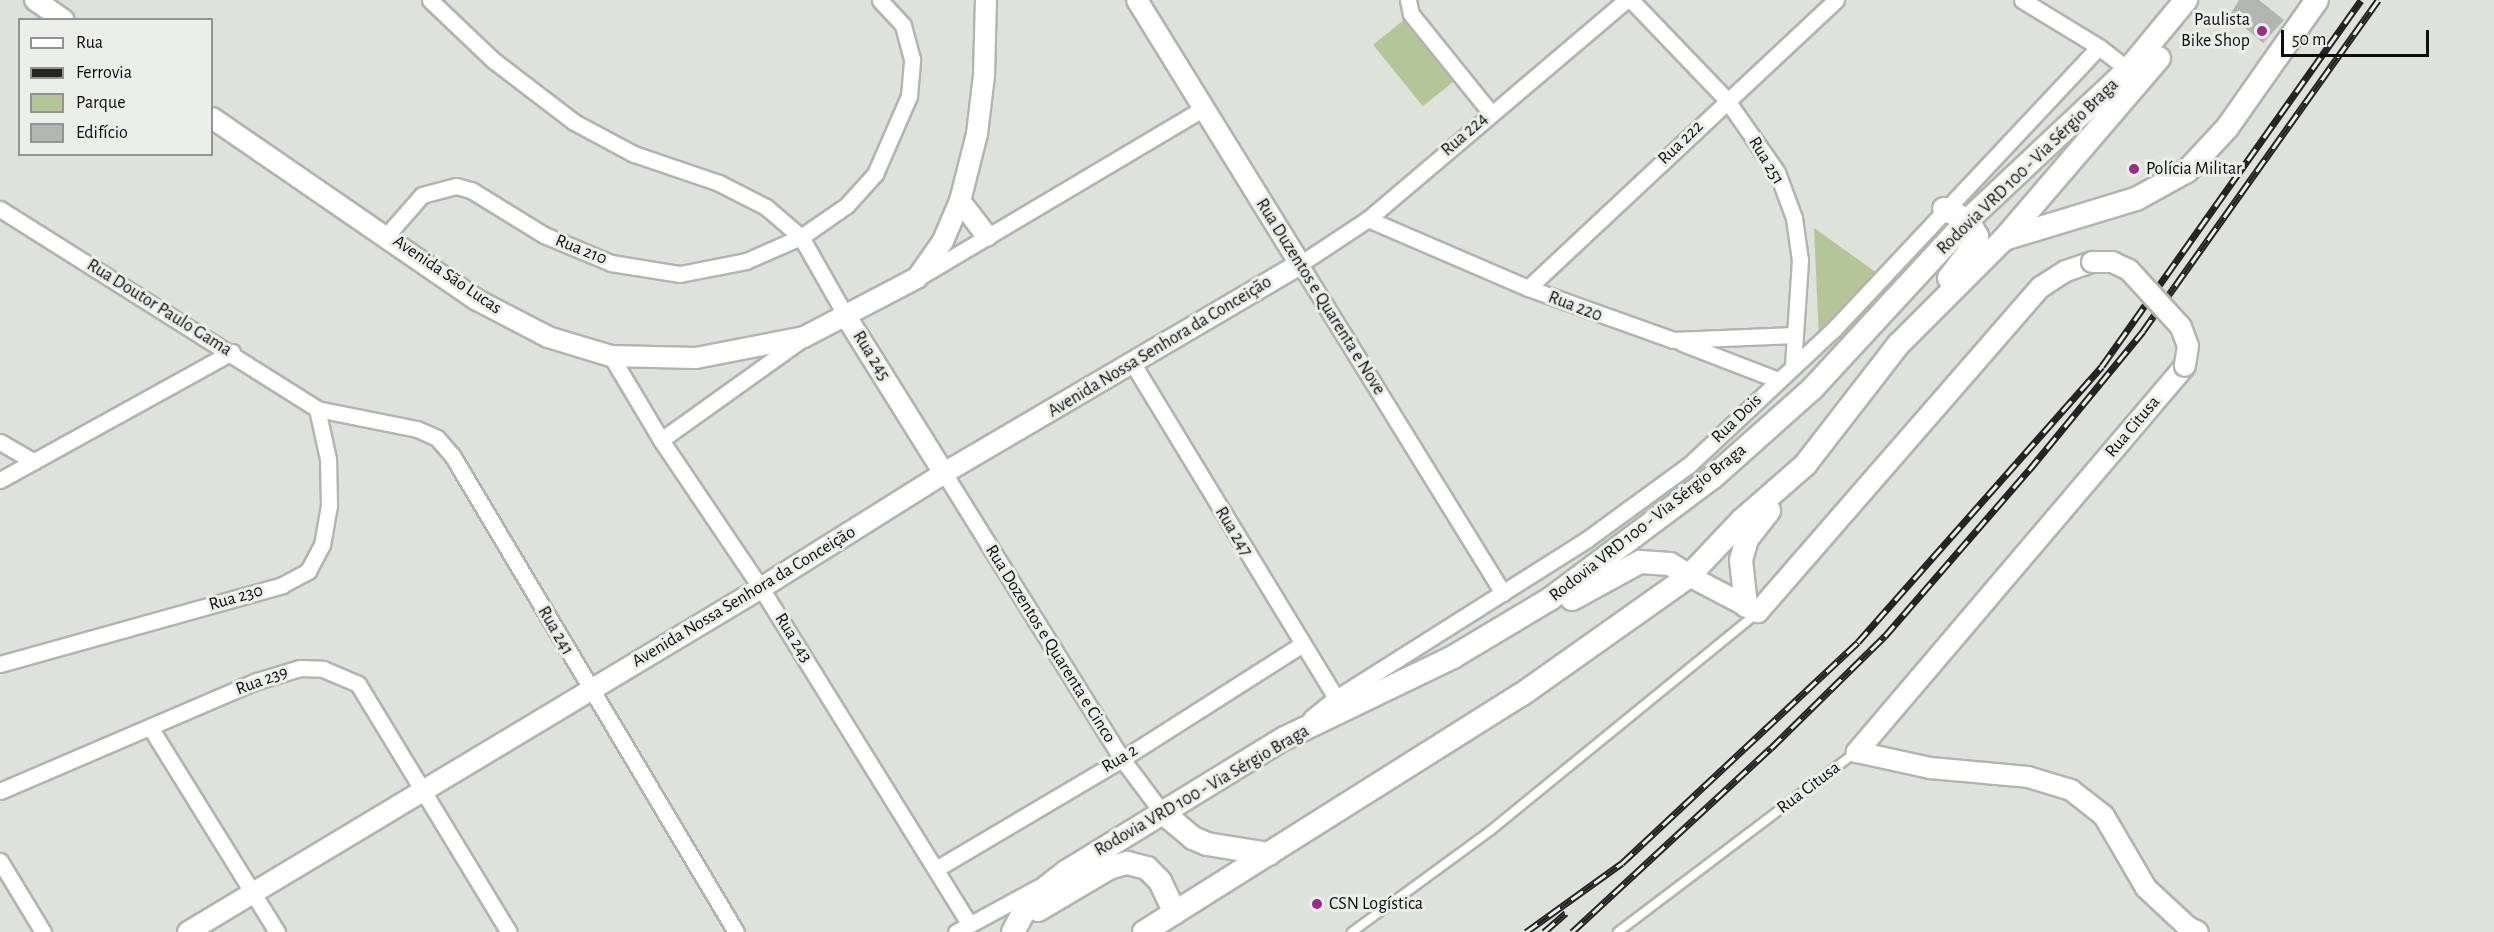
<!DOCTYPE html>
<html>
<head>
<meta charset="utf-8">
<style>
  body { margin:0 }
  #map { position:relative; width:2494px; height:932px; overflow:hidden; background:#dfe1db; font-family:"Alegreya Sans",sans-serif }
  div>[style] { position:absolute }
  .green>* { inset:0; background:#b4c698; transform-origin:0 0 }
  .building>* { inset:0; background:#b3b6b0 }
  .roads { filter:drop-shadow(2px 0 #b2b5af) drop-shadow(-2px 0 #b2b5af) drop-shadow(0 2px #b2b5af) drop-shadow(0 -2px #b2b5af) }
  .service>* { height:8px; margin:-4px; padding:0 4px; transform-origin:4px; border-radius:4px; background:#fff }
  .minor>* { height:15px; margin:-7.5px; padding:0 7.5px; transform-origin:7.5px; border-radius:7.5px; background:#fff }
  .tertiary>* { height:20px; margin:-10px; padding:0 10px; transform-origin:10px; border-radius:10px; background:#fff }
  .secondary>* { height:22px; margin:-11px; padding:0 11px; transform-origin:11px; border-radius:11px; background:#fff }
  .rail>* { height:7px; margin-top:-3.5px; transform-origin:0; background:repeating-linear-gradient(90deg,#eceee9 0 14px,#242422 0 28px); box-sizing:border-box; border-block:2px solid #242422 }
  .bridges { filter:drop-shadow(2px 0 #b2b5af) drop-shadow(-2px 0 #b2b5af) drop-shadow(0 2px #b2b5af) drop-shadow(0 -2px #b2b5af) }
  .tertiary-bridge>* { height:20px; margin:-10px; padding:0 10px; transform-origin:10px; border-radius:10px; background:#fff }
  .dots>* { width:16px; height:16px; translate:-50% -50%; box-sizing:border-box; border:3px solid #eceee9; border-radius:50% }
  span { translate:-50% -50%; white-space:nowrap; text-align:center; line-height:1.15; -webkit-text-stroke:6px #eceee9; paint-order:stroke }
  .poi-label { font-size:18px; color:#0e0e0d }
  .right { translate:-100% -50%; text-align:right }
  .left { translate:0 -50%; text-align:left }
  .street-label { font-size:18px; color:#0e0e0d }
  .legend { position:absolute; left:18px; top:18px; width:195px; height:138px; box-sizing:border-box; background:#eceee9; border:2px solid #939491; margin:0; padding:8px 10px; list-style:none; font-size:18px; color:#0e0e0d }
  .legend li { display:flex; align-items:center; gap:12px; height:30px }
  .legend b { width:30px; border:2px solid #939491 }
  .scale { position:absolute; left:2281px; top:30px; width:148px; height:27px; box-sizing:border-box; border:3px solid #0e0e0d; border-top:0; padding-left:8px; font-size:18px; line-height:21px; white-space:nowrap; color:#0e0e0d; -webkit-text-stroke:4px #eceee9; paint-order:stroke }
</style>
</head>
<body>
<div id="map">
  <div class="green">
    <div style="left:1405px;top:19px;width:79px;height:41px;rotate:51deg"></div>
    <div style="clip-path:polygon(1814px 228px,1877px 273px,1819px 340px)"></div>
  </div>
  <div class="building">
    <div style="clip-path:polygon(2239px 0,2259px 0,2284px 20px,2263px 43px,2230px 15px)"></div>
  </div>
  <div class="roads">
    <div class="service">
      <div style="left:1352px;top:932px;width:171px;rotate:-36.2deg"></div>
      <div style="left:1490px;top:831px;width:343px;rotate:-39.2deg"></div>
      <div style="left:1618px;top:932px;width:298px;rotate:-37.1deg"></div>
    </div>
    <div class="minor">
      <div style="left:430px;top:0;width:87px;rotate:43.6deg"></div>
      <div style="left:493px;top:60px;width:102px;rotate:37.4deg"></div>
      <div style="left:574px;top:122px;width:68px;rotate:28.1deg"></div>
      <div style="left:634px;top:154px;width:90px;rotate:18.8deg"></div>
      <div style="left:719px;top:183px;width:53px;rotate:27.1deg"></div>
      <div style="left:766px;top:207px;width:46px;rotate:40.6deg"></div>
      <div style="left:801px;top:237px;width:93px;rotate:60.4deg"></div>
      <div style="left:1408px;top:0;width:14px;rotate:78deg"></div>
      <div style="left:1411px;top:14px;width:127px;rotate:51.1deg"></div>
      <div style="left:1631px;top:0;width:137px;rotate:46.2deg"></div>
      <div style="left:1726px;top:99px;width:89px;rotate:55.1deg"></div>
      <div style="left:1777px;top:172px;width:49px;rotate:69.7deg"></div>
      <div style="left:1794px;top:218px;width:42px;rotate:81.9deg"></div>
      <div style="left:1800px;top:260px;width:105px;rotate:93.8deg"></div>
      <div style="left:2022px;top:0;width:90px;rotate:31.4deg"></div>
      <div style="left:2099px;top:47px;width:37px;rotate:38deg"></div>
      <div style="left:0;top:209px;width:375px;rotate:32.2deg"></div>
      <div style="left:317px;top:409px;width:102px;rotate:11.3deg"></div>
      <div style="left:417px;top:429px;width:22px;rotate:24deg"></div>
      <div style="left:437px;top:438px;width:23px;rotate:49deg"></div>
      <div style="left:452px;top:455px;width:555px;rotate:59.23deg"></div>
      <div style="left:1368px;top:219px;width:174px;rotate:23.3deg"></div>
      <div style="left:1528px;top:288px;width:154px;rotate:19.7deg"></div>
      <div style="left:1673px;top:340px;width:122px;rotate:-2.3deg"></div>
      <div style="left:387px;top:235px;width:53px;rotate:-48.8deg"></div>
      <div style="left:422px;top:195px;width:35px;rotate:-15deg"></div>
      <div style="left:456px;top:186px;width:16px;rotate:15deg"></div>
      <div style="left:471px;top:190px;width:86px;rotate:31.7deg"></div>
      <div style="left:544px;top:235px;width:73px;rotate:22.7deg"></div>
      <div style="left:611px;top:263px;width:70px;rotate:9.1deg"></div>
      <div style="left:680px;top:274px;width:67px;rotate:-11.1deg"></div>
      <div style="left:746px;top:261px;width:60px;rotate:-23.6deg"></div>
      <div style="left:801px;top:237px;width:56px;rotate:-34.8deg"></div>
      <div style="left:847px;top:205px;width:42px;rotate:-47.9deg"></div>
      <div style="left:875px;top:174px;width:85px;rotate:-66.4deg"></div>
      <div style="left:909px;top:96px;width:37px;rotate:-85deg"></div>
      <div style="left:912px;top:59px;width:35px;rotate:-105deg"></div>
      <div style="left:903px;top:25px;width:34px;rotate:-133deg"></div>
      <div style="left:921px;top:276px;width:327px;rotate:-30.7deg"></div>
      <div style="left:1528px;top:288px;width:422px;rotate:-43.1deg"></div>
      <div style="left:1682px;top:343px;width:103px;rotate:21.1deg"></div>
      <div style="left:611px;top:356px;width:98px;rotate:59.2deg"></div>
      <div style="left:661px;top:440px;width:179px;rotate:56deg"></div>
      <div style="left:761px;top:588px;width:395px;rotate:58.2deg"></div>
      <div style="left:1133px;top:364px;width:391px;rotate:58.7deg"></div>
      <div style="left:661px;top:440px;width:173px;rotate:-35.6deg"></div>
      <div style="left:0;top:442px;width:39px;rotate:30deg"></div>
      <div style="left:944px;top:473px;width:337px;rotate:58.1deg"></div>
      <div style="left:1122px;top:759px;width:65px;rotate:53.1deg"></div>
      <div style="left:0;top:480px;width:265px;rotate:-28.9deg"></div>
      <div style="left:1503px;top:593px;width:387px;rotate:-121.7deg"></div>
      <div style="left:1300px;top:264px;width:82px;rotate:-33.5deg"></div>
      <div style="left:1368px;top:219px;width:338px;rotate:-40.3deg"></div>
      <div style="left:0;top:664px;width:293px;rotate:-15.6deg"></div>
      <div style="left:282px;top:585px;width:30px;rotate:-28deg"></div>
      <div style="left:308px;top:571px;width:30px;rotate:-62deg"></div>
      <div style="left:322px;top:545px;width:40px;rotate:-80deg"></div>
      <div style="left:329px;top:506px;width:47px;rotate:-91.2deg"></div>
      <div style="left:328px;top:459px;width:51px;rotate:-102.4deg"></div>
      <div style="left:1311px;top:718px;width:32px;rotate:-39deg"></div>
      <div style="left:1336px;top:698px;width:296px;rotate:-32.3deg"></div>
      <div style="left:1586px;top:540px;width:127px;rotate:-36.1deg"></div>
      <div style="left:1689px;top:465px;width:197px;rotate:-43.2deg"></div>
      <div style="left:1833px;top:330px;width:388px;rotate:-46.8deg"></div>
      <div style="left:150px;top:727px;width:241px;rotate:58.2deg"></div>
      <div style="left:0;top:791px;width:280px;rotate:-23.2deg"></div>
      <div style="left:257px;top:681px;width:45px;rotate:-16.8deg"></div>
      <div style="left:300px;top:668px;width:23px;rotate:2deg"></div>
      <div style="left:323px;top:669px;width:38px;rotate:23deg"></div>
      <div style="left:358px;top:684px;width:290px;rotate:58.7deg"></div>
      <div style="left:0;top:861px;width:83px;rotate:58.8deg"></div>
      <div style="left:936px;top:869px;width:216px;rotate:-30.6deg"></div>
      <div style="left:1122px;top:759px;width:212px;rotate:-32.5deg"></div>
      <div style="left:956px;top:932px;width:92px;rotate:-28.5deg"></div>
    </div>
    <div class="tertiary">
      <div style="left:35px;top:0;width:35px;rotate:35deg"></div>
      <div style="left:212px;top:118px;width:321px;rotate:34.5deg"></div>
      <div style="left:477px;top:300px;width:80px;rotate:27.5deg"></div>
      <div style="left:548px;top:337px;width:66px;rotate:16.8deg"></div>
      <div style="left:611px;top:356px;width:85px;rotate:1.3deg"></div>
      <div style="left:696px;top:358px;width:110px;rotate:-11deg"></div>
      <div style="left:804px;top:337px;width:127px;rotate:-27.6deg"></div>
      <div style="left:917px;top:278px;width:45px;rotate:-54.9deg"></div>
      <div style="left:943px;top:241px;width:43px;rotate:-67deg"></div>
      <div style="left:960px;top:201px;width:69px;rotate:-75.8deg"></div>
      <div style="left:977px;top:134px;width:59px;rotate:-83.2deg"></div>
      <div style="left:984px;top:75px;width:75px;rotate:-88.5deg"></div>
      <div style="left:960px;top:201px;width:44px;rotate:52.4deg"></div>
      <div style="left:847px;top:318px;width:183px;rotate:58deg"></div>
      <div style="left:2185px;top:366px;width:507px;rotate:130.36deg"></div>
      <div style="left:1857px;top:752px;width:75px;rotate:12.4deg"></div>
      <div style="left:1930px;top:768px;width:98px;rotate:5.2deg"></div>
      <div style="left:2028px;top:777px;width:45px;rotate:16.8deg"></div>
      <div style="left:2071px;top:790px;width:42px;rotate:38.2deg"></div>
      <div style="left:2104px;top:816px;width:83px;rotate:59.7deg"></div>
      <div style="left:2146px;top:888px;width:57px;rotate:42.9deg"></div>
      <div style="left:2188px;top:927px;width:11px;rotate:27deg"></div>
      <div style="left:1689px;top:576px;width:78px;rotate:27.6deg"></div>
      <div style="left:1758px;top:612px;width:431px;rotate:-49deg"></div>
      <div style="left:2041px;top:287px;width:30px;rotate:-33deg"></div>
      <div style="left:2066px;top:271px;width:28px;rotate:-19deg"></div>
      <div style="left:188px;top:932px;width:668px;rotate:-30.98deg"></div>
      <div style="left:761px;top:588px;width:216px;rotate:-32.1deg"></div>
      <div style="left:944px;top:473px;width:413px;rotate:-30.4deg"></div>
      <div style="left:1300px;top:264px;width:310px;rotate:-121.7deg"></div>
    </div>
    <div class="secondary">
      <div style="left:1944px;top:209px;width:26px;rotate:25deg"></div>
      <div style="left:1968px;top:220px;width:18px;rotate:61deg"></div>
      <div style="left:1977px;top:236px;width:6px;rotate:99deg"></div>
      <div style="left:1976px;top:242px;width:45px;rotate:126.9deg"></div>
      <div style="left:2004px;top:239px;width:138px;rotate:-16.9deg"></div>
      <div style="left:2136px;top:199px;width:58px;rotate:-28.8deg"></div>
      <div style="left:2187px;top:171px;width:59px;rotate:-47.1deg"></div>
      <div style="left:2227px;top:128px;width:156px;rotate:-54.9deg"></div>
      <div style="left:1572px;top:599px;width:77px;rotate:-28.6deg"></div>
      <div style="left:1640px;top:562px;width:30px;rotate:4deg"></div>
      <div style="left:1670px;top:564px;width:22px;rotate:32deg"></div>
      <div style="left:1746px;top:606px;width:46px;rotate:-96.2deg"></div>
      <div style="left:1741px;top:560px;width:22px;rotate:-74deg"></div>
      <div style="left:1747px;top:539px;width:36px;rotate:-52deg"></div>
      <div style="left:1161px;top:811px;width:42px;rotate:40.2deg"></div>
      <div style="left:1193px;top:838px;width:15px;rotate:23deg"></div>
      <div style="left:1207px;top:844px;width:63px;rotate:9.2deg"></div>
      <div style="left:1038px;top:910px;width:82px;rotate:-30.6deg"></div>
      <div style="left:1109px;top:868px;width:19px;rotate:-16deg"></div>
      <div style="left:1127px;top:863px;width:21px;rotate:14deg"></div>
      <div style="left:1147px;top:868px;width:18px;rotate:45deg"></div>
      <div style="left:1160px;top:881px;width:35px;rotate:65deg"></div>
      <div style="left:1013px;top:932px;width:36px;rotate:-62deg"></div>
      <div style="left:1030px;top:900px;width:46px;rotate:-37.9deg"></div>
      <div style="left:1066px;top:872px;width:257px;rotate:-31.5deg"></div>
      <div style="left:1285px;top:738px;width:187px;rotate:-25.7deg"></div>
      <div style="left:1453px;top:657px;width:113px;rotate:-30.9deg"></div>
      <div style="left:1550px;top:599px;width:202px;rotate:-36.8deg"></div>
      <div style="left:1712px;top:478px;width:134px;rotate:-41.7deg"></div>
      <div style="left:1812px;top:389px;width:230px;rotate:-47.3deg"></div>
      <div style="left:1968px;top:220px;width:219px;rotate:-43.2deg"></div>
      <div style="left:2128px;top:70px;width:91px;rotate:-50.4deg"></div>
      <div style="left:1144px;top:932px;width:445px;rotate:-32.2deg"></div>
      <div style="left:1521px;top:695px;width:206px;rotate:-35.3deg"></div>
      <div style="left:1689px;top:576px;width:77px;rotate:-46.6deg"></div>
      <div style="left:1742px;top:520px;width:84px;rotate:-41.1deg"></div>
      <div style="left:1805px;top:465px;width:153px;rotate:-52.2deg"></div>
      <div style="left:1899px;top:344px;width:148px;rotate:-45deg"></div>
      <div style="left:2004px;top:239px;width:238px;rotate:-49.4deg"></div>
    </div>
  </div>
  <div class="rail">
    <div style="left:1526px;top:932px;width:118px;rotate:-35.7deg"></div>
    <div style="left:1622px;top:863px;width:323px;rotate:-43.1deg"></div>
    <div style="left:1858px;top:642px;width:368px;rotate:-48.5deg"></div>
    <div style="left:2102px;top:366px;width:448px;rotate:-54.7deg"></div>
    <div style="left:1544px;top:932px;width:29px;rotate:-41deg"></div>
    <div style="left:1572px;top:932px;width:271px;rotate:-42.8deg"></div>
    <div style="left:1771px;top:748px;width:160px;rotate:-44.5deg"></div>
    <div style="left:1885px;top:636px;width:220px;rotate:-49.1deg"></div>
    <div style="left:2029px;top:470px;width:180px;rotate:-50.6deg"></div>
    <div style="left:2143px;top:331px;width:406px;rotate:-54.6deg"></div>
  </div>
  <div class="bridges">
    <div class="tertiary-bridge">
      <div style="left:2092px;top:262px;width:20px"></div>
      <div style="left:2112px;top:262px;width:19px;rotate:25deg"></div>
      <div style="left:2129px;top:270px;width:77px;rotate:47.6deg"></div>
      <div style="left:2181px;top:327px;width:20px;rotate:70deg"></div>
      <div style="left:2188px;top:346px;width:20px;rotate:99deg"></div>
    </div>
  </div>
  <div class="dots">
    <div style="left:2262px;top:31px;background:#9b2b88"></div>
    <div style="left:2134px;top:169px;background:#9b2b88"></div>
    <div style="left:1317px;top:904px;background:#9b2b88"></div>
  </div>
  <div class="poi-label">
    <span class="right" style="left:2250px;top:31px">Paulista<br>Bike Shop</span>
    <span class="left" style="left:2146px;top:169px">Polícia Militar</span>
    <span class="left" style="left:1329px;top:904px">CSN Logística</span>
  </div>
  <div class="street-label">
    <span style="left:1465px;top:135px;rotate:-41deg">Rua 224</span>
    <span style="left:1681px;top:143px;rotate:-44deg">Rua 222</span>
    <span style="left:1766px;top:161px;rotate:59deg">Rua 251</span>
    <span style="left:2028px;top:167px;rotate:-44deg">Rodovia VRD 100 - Via Sérgio Braga</span>
    <span style="left:581px;top:250px;rotate:22deg">Rua 210</span>
    <span style="left:447px;top:275px;rotate:34deg">Avenida São Lucas</span>
    <span style="left:1320px;top:297px;rotate:58deg">Rua Duzentos e Quarenta e Nove</span>
    <span style="left:1575px;top:307px;rotate:21deg">Rua 220</span>
    <span style="left:159px;top:308px;rotate:32deg">Rua Doutor Paulo Gama</span>
    <span style="left:1160px;top:347px;rotate:-31deg">Avenida Nossa Senhora da Conceição</span>
    <span style="left:871px;top:356px;rotate:58deg">Rua 245</span>
    <span style="left:1737px;top:419px;rotate:-44deg">Rua Dois</span>
    <span style="left:2133px;top:427px;rotate:-50deg">Rua Citusa</span>
    <span style="left:1648px;top:523px;rotate:-38deg">Rodovia VRD 100 - Via Sérgio Braga</span>
    <span style="left:1233px;top:532px;rotate:59deg">Rua 247</span>
    <span style="left:744px;top:597px;rotate:-31deg">Avenida Nossa Senhora da Conceição</span>
    <span style="left:236px;top:598px;rotate:-16deg">Rua 230</span>
    <span style="left:555px;top:631px;rotate:60deg">Rua 241</span>
    <span style="left:793px;top:638px;rotate:58deg">Rua 243</span>
    <span style="left:1050px;top:644px;rotate:58deg">Rua Dozentos e Quarenta e Cinco</span>
    <span style="left:262px;top:681px;rotate:-20deg">Rua 239</span>
    <span style="left:1120px;top:759px;rotate:-31deg">Rua 2</span>
    <span style="left:1809px;top:788px;rotate:-37deg">Rua Citusa</span>
    <span style="left:1202px;top:791px;rotate:-30deg">Rodovia VRD 100 - Via Sérgio Braga</span>
  </div>
  <ul class="legend">
  <li><b style="height:8px;background:#fff"></b>Rua</li>
  <li><b style="height:8px;background:#242422"></b>Ferrovia</li>
  <li><b style="height:16px;background:#b4c698"></b>Parque</li>
  <li><b style="height:16px;background:#b3b6b0"></b>Edifício</li>
  </ul>
  <div class="scale">50 m</div>
</div>
</body>
</html>
